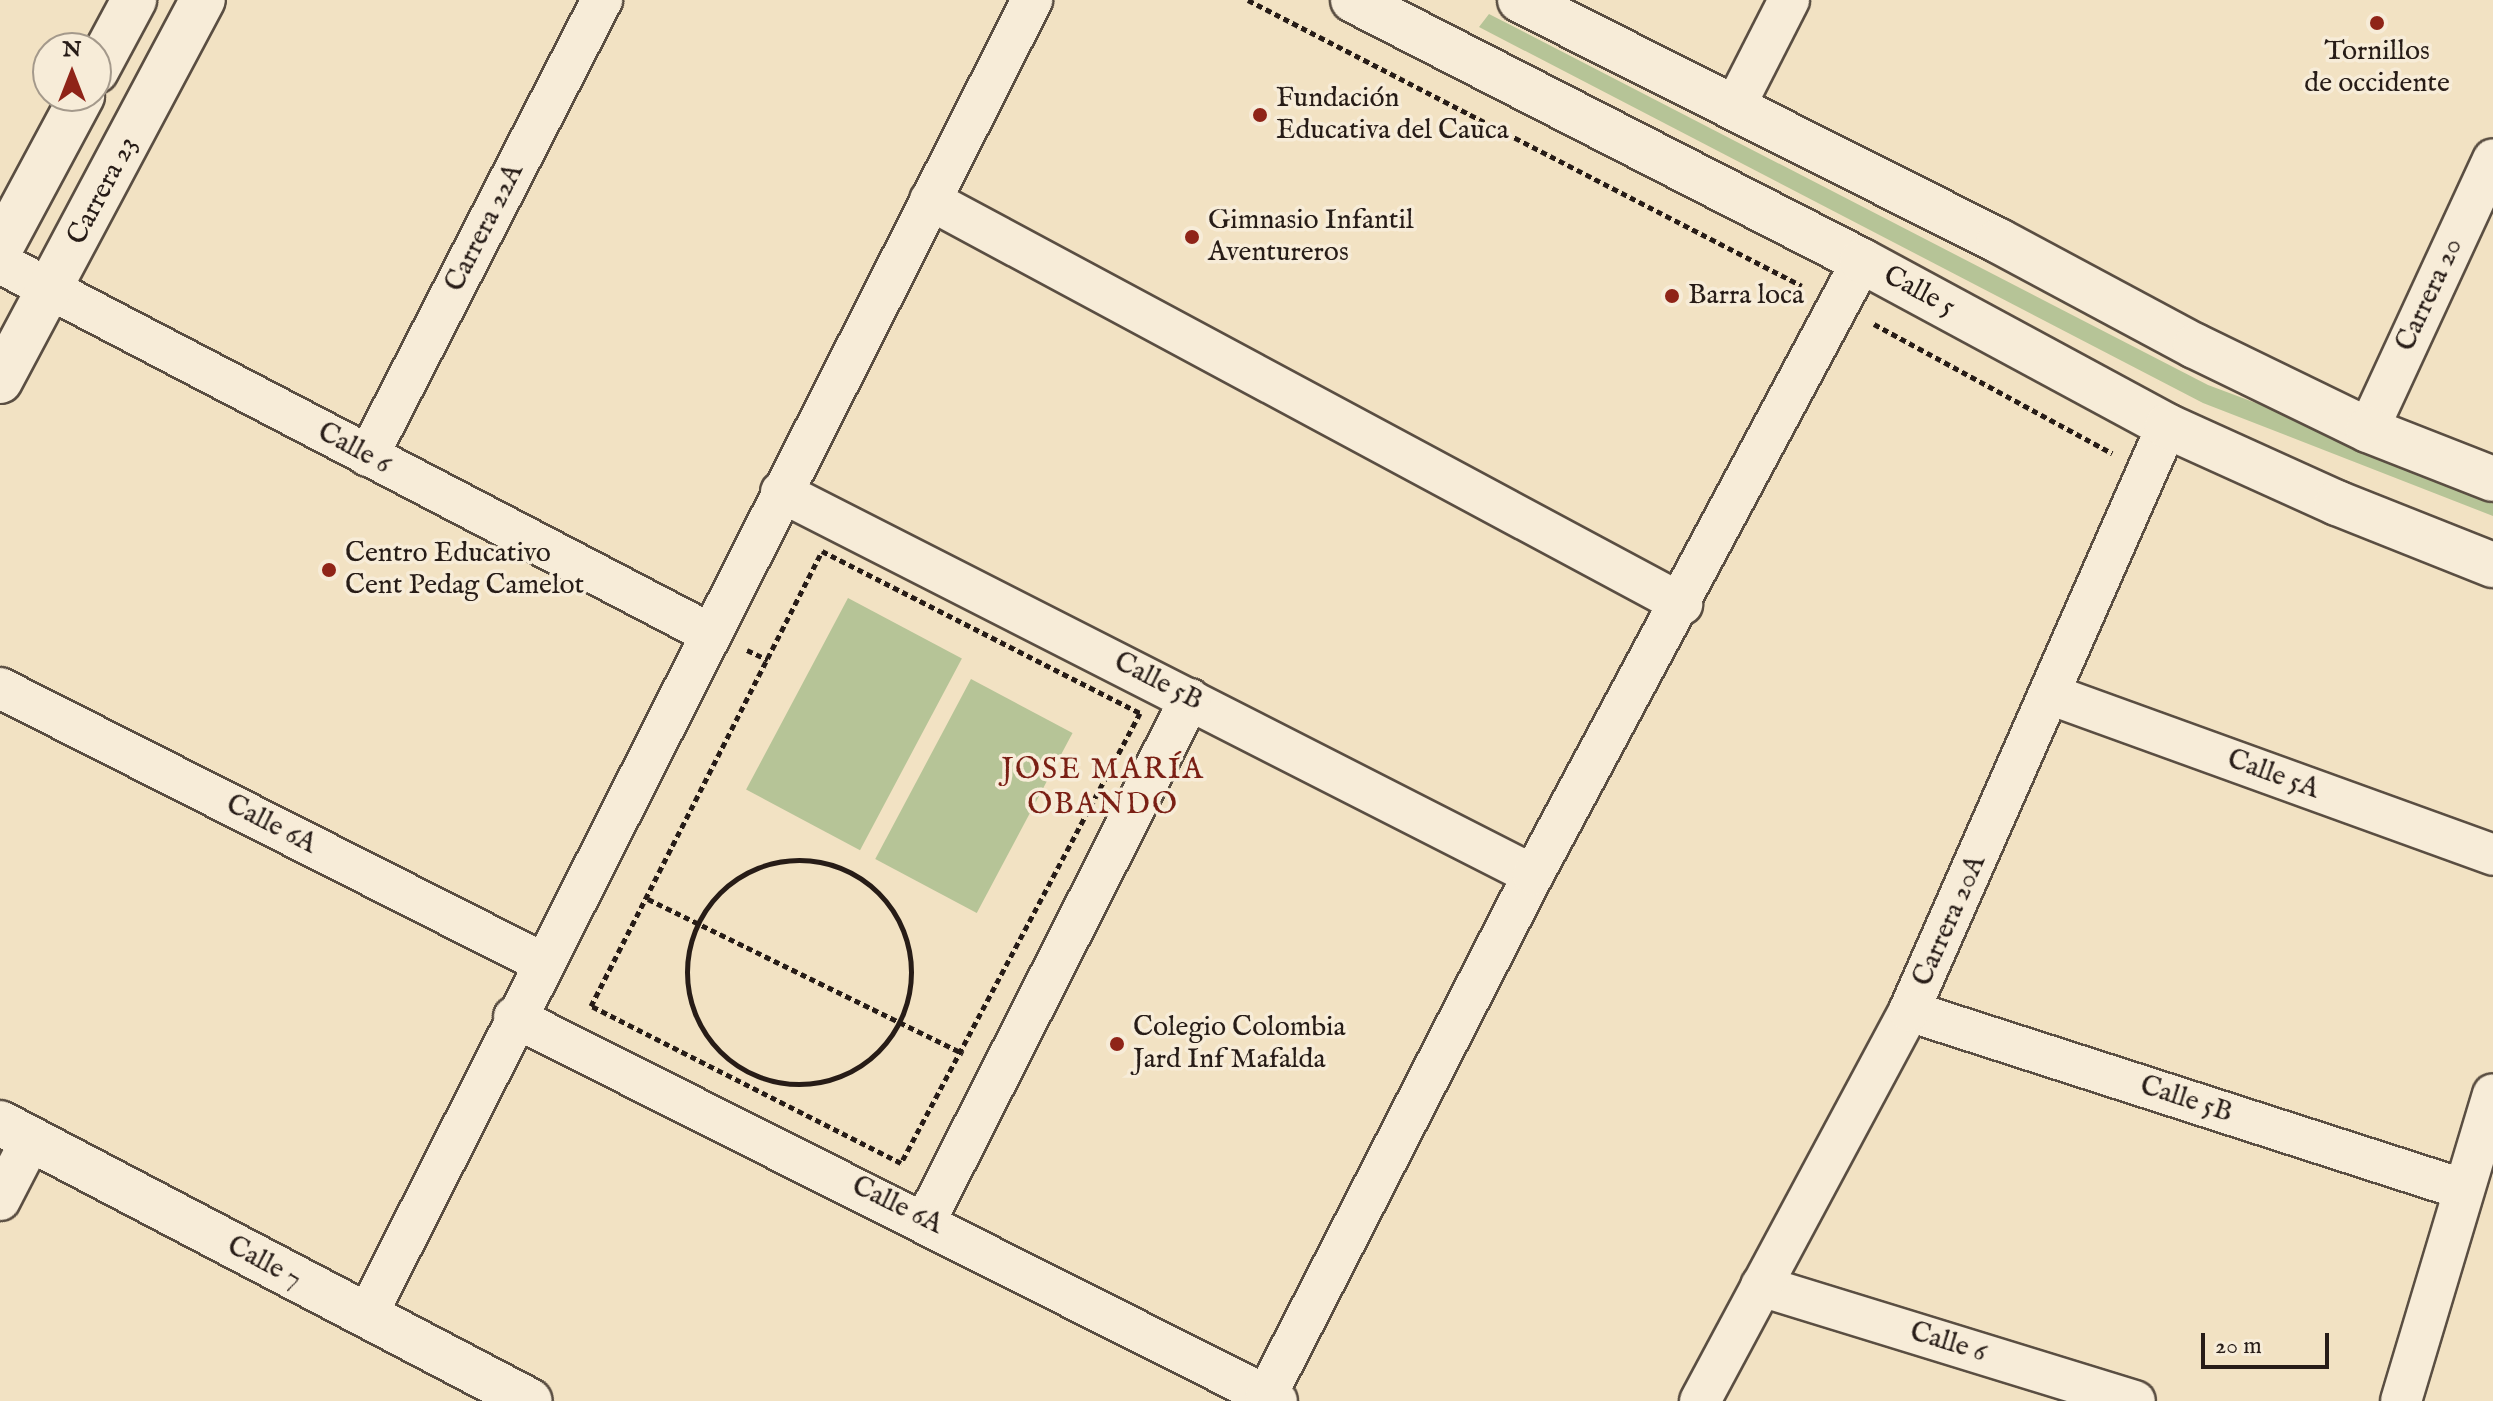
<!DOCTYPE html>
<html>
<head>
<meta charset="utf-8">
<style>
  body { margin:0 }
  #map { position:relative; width:2493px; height:1401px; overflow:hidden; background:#f2e2c3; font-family:"IM FELL English",serif }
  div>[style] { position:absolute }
  .green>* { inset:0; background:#b6c497; transform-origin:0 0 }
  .path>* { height:5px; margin-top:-2.5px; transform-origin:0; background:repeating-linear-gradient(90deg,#271c17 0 6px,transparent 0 10px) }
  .path>.ring { margin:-2.5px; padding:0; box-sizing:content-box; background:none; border:5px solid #271c17; border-radius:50% }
  .roads { filter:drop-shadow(2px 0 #5a4e42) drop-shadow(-2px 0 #5a4e42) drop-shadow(0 2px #5a4e42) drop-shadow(0 -2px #5a4e42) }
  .street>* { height:40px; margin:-20px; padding:0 20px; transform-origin:20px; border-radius:20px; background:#f7ecd8 }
  .secondary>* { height:44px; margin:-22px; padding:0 22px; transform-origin:22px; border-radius:22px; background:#f7ecd8 }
  .dots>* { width:22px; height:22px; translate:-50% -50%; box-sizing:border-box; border:4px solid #f7ecd8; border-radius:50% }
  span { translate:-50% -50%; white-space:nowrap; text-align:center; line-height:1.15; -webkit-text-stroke:7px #f7ecd8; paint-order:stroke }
  .poi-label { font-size:28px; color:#271c17 }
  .left { translate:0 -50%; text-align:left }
  .street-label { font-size:28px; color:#271c17 }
  .neighbourhood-label { font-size:30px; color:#7a1f14; letter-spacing:2px }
  .north { position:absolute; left:32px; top:32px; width:80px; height:80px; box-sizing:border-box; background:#f7ecd8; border:2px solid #a4998b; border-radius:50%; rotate:0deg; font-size:22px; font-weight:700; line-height:32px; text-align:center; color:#271c17 }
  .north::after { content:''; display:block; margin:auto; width:28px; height:36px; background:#8f2418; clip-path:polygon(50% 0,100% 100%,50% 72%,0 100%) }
  .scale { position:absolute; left:2201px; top:1333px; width:128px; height:36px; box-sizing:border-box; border:4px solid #271c17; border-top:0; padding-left:10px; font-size:24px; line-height:28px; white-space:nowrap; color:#271c17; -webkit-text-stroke:6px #f7ecd8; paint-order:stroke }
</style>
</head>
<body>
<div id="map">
  <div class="green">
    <div style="clip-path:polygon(1489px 14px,2208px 385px,2493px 492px,2493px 516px,2203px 403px,1479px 27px)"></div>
    <div style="left:848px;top:598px;width:129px;height:217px;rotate:28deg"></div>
    <div style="left:971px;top:679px;width:115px;height:204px;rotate:28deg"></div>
  </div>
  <div class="path">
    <div style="left:1248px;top:0;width:623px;rotate:27.3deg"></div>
    <div style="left:1874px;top:324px;width:271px;rotate:28.5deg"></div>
    <div style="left:822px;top:551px;width:357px;rotate:27deg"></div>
    <div style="left:1140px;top:713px;width:510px;rotate:117.97deg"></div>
    <div style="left:901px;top:1163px;width:347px;rotate:-153.1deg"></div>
    <div style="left:591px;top:1006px;width:510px;rotate:-63.08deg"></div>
    <div style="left:747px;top:650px;width:23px;rotate:25deg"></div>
    <div class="ring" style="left:687px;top:860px;width:219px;height:219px"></div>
    <div style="left:648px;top:899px;width:351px;rotate:26.1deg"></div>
  </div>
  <div class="roads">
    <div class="street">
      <div style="left:1734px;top:108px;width:121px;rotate:-63deg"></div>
      <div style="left:930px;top:200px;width:854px;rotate:28.25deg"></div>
      <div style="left:0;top:263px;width:800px;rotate:27.56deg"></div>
      <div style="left:2368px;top:430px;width:298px;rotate:-65.2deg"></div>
      <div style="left:368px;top:456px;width:513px;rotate:-62.84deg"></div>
      <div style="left:781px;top:492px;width:844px;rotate:26.99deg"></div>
      <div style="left:0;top:688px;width:606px;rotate:26.86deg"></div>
      <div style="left:2052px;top:695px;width:469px;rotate:19.9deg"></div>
      <div style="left:1909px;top:1011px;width:581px;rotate:17.84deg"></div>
      <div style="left:514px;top:1017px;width:854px;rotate:26.72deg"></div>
      <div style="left:0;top:1200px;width:68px;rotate:-62.7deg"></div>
      <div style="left:926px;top:1220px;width:584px;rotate:-63.13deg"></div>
      <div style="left:1761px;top:1286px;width:391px;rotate:17.1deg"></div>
      <div style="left:366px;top:1317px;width:1476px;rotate:-63.17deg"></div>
      <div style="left:1266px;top:1396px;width:585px;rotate:-62.87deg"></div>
      <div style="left:1533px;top:875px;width:697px;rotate:-61.82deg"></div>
      <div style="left:1700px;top:1401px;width:442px;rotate:-61.8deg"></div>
      <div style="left:1909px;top:1011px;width:639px;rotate:-66.2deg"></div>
      <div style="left:2401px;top:1401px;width:320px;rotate:-73.3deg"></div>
    </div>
    <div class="secondary">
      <div style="left:1353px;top:0;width:572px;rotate:27.15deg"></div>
      <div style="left:1862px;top:261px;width:347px;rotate:28.4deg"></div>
      <div style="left:2167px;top:426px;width:187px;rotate:24.4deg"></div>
      <div style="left:2337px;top:503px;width:168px;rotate:21.7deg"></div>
      <div style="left:1520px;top:0;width:536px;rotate:26.71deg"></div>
      <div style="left:1999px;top:241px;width:222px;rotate:28.2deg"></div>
      <div style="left:2195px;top:346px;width:192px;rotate:25.9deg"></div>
      <div style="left:2368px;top:430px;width:134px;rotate:21.4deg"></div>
      <div style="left:96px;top:71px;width:81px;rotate:-61.8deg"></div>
      <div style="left:0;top:249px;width:174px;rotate:-61.8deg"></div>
      <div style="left:0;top:381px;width:432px;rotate:-62deg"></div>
      <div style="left:0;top:1123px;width:598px;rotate:27.68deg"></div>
    </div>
  </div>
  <div class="dots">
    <div style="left:2377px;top:23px;background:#8f2418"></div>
    <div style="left:1260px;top:115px;background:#8f2418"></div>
    <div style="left:1192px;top:237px;background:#8f2418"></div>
    <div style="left:1672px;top:296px;background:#8f2418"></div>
    <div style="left:329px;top:570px;background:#8f2418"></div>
    <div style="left:1117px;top:1044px;background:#8f2418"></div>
  </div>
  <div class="poi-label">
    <span style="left:2377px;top:68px">Tornillos<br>de occidente</span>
    <span class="left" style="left:1276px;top:115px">Fundación<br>Educativa del Cauca</span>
    <span class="left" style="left:1208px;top:237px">Gimnasio Infantil<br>Aventureros</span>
    <span class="left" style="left:1688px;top:296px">Barra loca</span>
    <span class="left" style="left:345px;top:570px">Centro Educativo<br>Cent Pedag Camelot</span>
    <span class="left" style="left:1133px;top:1044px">Colegio Colombia<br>Jard Inf Mafalda</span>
  </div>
  <div class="street-label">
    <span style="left:103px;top:191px;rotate:-62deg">Carrera 23</span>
    <span style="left:485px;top:228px;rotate:-63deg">Carrera 22A</span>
    <span style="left:1919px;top:292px;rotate:28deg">Calle 5</span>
    <span style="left:2430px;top:295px;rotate:-65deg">Carrera 20</span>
    <span style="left:354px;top:449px;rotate:28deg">Calle 6</span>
    <span style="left:1158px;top:682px;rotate:27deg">Calle 5B</span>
    <span style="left:2273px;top:775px;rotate:20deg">Calle 5A</span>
    <span style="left:271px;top:825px;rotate:27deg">Calle 6A</span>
    <span style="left:1950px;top:921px;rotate:-66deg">Carrera 20A</span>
    <span style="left:2186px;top:1100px;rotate:18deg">Calle 5B</span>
    <span style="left:897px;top:1206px;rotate:26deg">Calle 6A</span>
    <span style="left:264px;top:1263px;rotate:28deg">Calle 7</span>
    <span style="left:1948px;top:1343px;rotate:17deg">Calle 6</span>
  </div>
  <div class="neighbourhood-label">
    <span style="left:1103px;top:787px">JOSE MARÍA<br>OBANDO</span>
  </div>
  <div class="north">N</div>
  <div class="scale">20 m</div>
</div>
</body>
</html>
